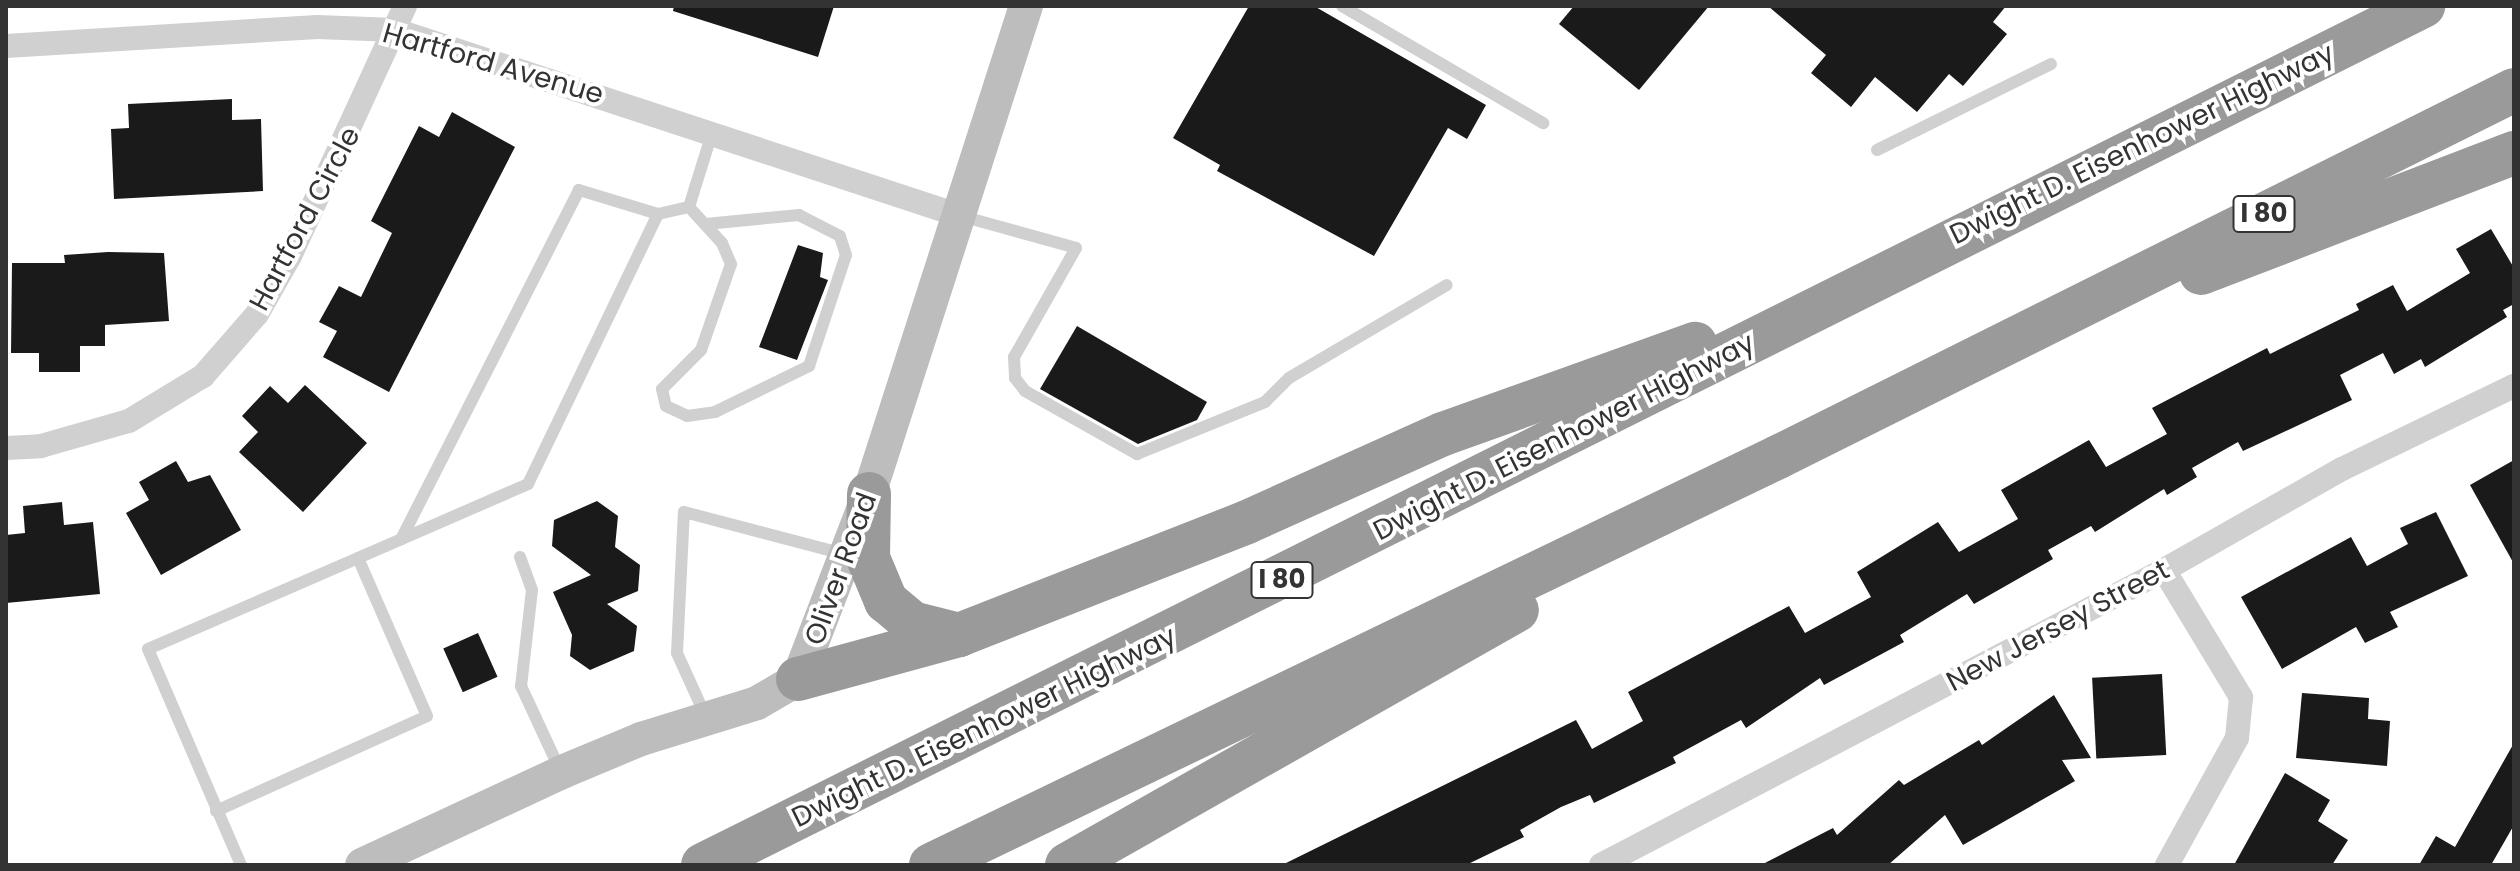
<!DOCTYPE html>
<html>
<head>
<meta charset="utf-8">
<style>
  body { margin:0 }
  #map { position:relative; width:2520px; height:871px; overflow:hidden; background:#fff; font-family:Poppins,sans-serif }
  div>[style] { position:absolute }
  .building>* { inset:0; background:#1a1a1a; transform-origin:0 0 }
  .lane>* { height:12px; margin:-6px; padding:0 6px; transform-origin:6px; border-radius:6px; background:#d0d0d0 }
  .street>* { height:24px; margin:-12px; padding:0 12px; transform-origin:12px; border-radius:12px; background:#d0d0d0 }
  .secondary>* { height:34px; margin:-17px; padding:0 17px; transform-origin:17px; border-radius:17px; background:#bdbdbd }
  .highway>* { height:44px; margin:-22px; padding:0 22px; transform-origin:22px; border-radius:22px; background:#9a9a9a }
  span { translate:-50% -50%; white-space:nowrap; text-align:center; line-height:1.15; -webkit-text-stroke:8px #fff; paint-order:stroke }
  .shield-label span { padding:2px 6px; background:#fff; border:2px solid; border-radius:6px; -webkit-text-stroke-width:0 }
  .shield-label { font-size:26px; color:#333; font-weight:700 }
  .street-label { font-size:28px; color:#333 }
  .frame { position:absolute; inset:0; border:8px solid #333; pointer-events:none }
</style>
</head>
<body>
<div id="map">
  <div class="building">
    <div style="clip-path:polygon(674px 6px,834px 6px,818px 57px,673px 11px)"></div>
    <div style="clip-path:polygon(1249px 6px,1314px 6px,1486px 105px,1467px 139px,1448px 128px,1374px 256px,1217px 171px,1220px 165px,1173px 138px)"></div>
    <div style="clip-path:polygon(1574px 6px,1709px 6px,1639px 90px,1559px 24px)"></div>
    <div style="clip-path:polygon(1768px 6px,2006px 6px,1993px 22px,2007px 34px,1963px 86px,1949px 74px,1917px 112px,1875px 77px,1851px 107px,1811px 73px,1826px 55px)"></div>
    <div style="clip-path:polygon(232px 99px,232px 120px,261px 119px,263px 191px,114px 199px,111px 129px,129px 128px,128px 104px)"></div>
    <div style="clip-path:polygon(452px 112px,515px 147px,389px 392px,323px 357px,337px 331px,319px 322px,339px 286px,361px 297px,392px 233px,371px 221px,419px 126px,439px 137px)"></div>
    <div style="clip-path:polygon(2491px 229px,2514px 268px,2514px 304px,2503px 310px,2507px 317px,2425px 367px,2421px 359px,2394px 374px,2383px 353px,2340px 375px,2352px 400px,2243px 451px,2238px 442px,2192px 468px,2197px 477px,2167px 495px,2164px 489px,2095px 532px,2091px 526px,2048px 550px,2053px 559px,1974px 604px,1967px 594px,1900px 635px,1904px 642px,1824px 685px,1820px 678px,1746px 728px,1741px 720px,1673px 757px,1676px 763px,1594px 803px,1590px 795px,1561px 807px,1520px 830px,1524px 837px,1466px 865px,1282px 865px,1576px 720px,1592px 749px,1643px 721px,1628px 692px,1789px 606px,1805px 633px,1871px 597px,1857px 572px,1938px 522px,1959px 552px,2018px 519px,2001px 490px,2089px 440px,2106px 467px,2167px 434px,2152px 408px,2267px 348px,2270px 354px,2359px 310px,2356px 304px,2393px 285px,2407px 311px,2470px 273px,2456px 249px)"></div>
    <div style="clip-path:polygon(798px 245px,823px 253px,820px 277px,828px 280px,797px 360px,759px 347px)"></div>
    <div style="clip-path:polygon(108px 252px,164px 253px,169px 321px,105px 325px,105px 346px,80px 346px,80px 372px,39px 372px,39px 353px,11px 353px,12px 263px,65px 263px,64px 255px)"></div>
    <div style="clip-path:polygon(1077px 326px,1207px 402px,1197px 420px,1138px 444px,1040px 389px)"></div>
    <div style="clip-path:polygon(305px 385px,367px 443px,303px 512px,239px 452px,258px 432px,242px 416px,270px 386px,288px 403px)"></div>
    <div style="clip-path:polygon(2514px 460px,2514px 564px,2470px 485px)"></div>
    <div style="clip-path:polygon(176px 461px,188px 482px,210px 475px,241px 530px,161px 575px,126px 513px,149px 500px,139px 482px)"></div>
    <div style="clip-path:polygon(597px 501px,618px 516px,615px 547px,640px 565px,638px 591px,607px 604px,637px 626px,634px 651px,590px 670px,570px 656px,572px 635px,553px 592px,591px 575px,552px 546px,554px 520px)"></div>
    <div style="clip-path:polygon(62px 502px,64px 525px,93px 522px,100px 594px,6px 603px,6px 535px,25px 533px,23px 506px)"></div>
    <div style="clip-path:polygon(2436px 512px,2468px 576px,2390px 612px,2398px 627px,2365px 643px,2356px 627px,2282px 669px,2241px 597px,2351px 537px,2367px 566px,2408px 544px,2400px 528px)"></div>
    <div style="left:478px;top:633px;width:48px;height:38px;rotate:66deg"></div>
    <div style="left:2162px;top:674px;width:81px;height:70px;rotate:87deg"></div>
    <div style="clip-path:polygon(2302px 693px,2369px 698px,2368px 719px,2390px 721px,2387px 766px,2296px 758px)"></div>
    <div style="clip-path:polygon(2054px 695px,2091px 758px,2062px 760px,2075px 781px,1963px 845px,1945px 815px,1888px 865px,1761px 865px,1833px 828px,1837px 835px,1899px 780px,1904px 785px,1979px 740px,1982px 745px)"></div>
    <div style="clip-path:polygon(2514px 743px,2514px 825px,2491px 865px,2419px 865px,2436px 836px,2455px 847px)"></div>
    <div style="clip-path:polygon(2285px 773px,2330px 800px,2318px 821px,2348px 840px,2332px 865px,2234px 865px)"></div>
  </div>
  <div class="lane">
    <div style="left:1342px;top:6px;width:233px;rotate:30.2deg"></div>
    <div style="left:1877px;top:150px;width:194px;rotate:-26.3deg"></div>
    <div style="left:689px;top:207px;width:49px;rotate:47.5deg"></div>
    <div style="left:722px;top:243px;width:23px;rotate:67deg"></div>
    <div style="left:731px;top:264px;width:91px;rotate:109.2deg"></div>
    <div style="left:701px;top:350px;width:55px;rotate:135deg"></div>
    <div style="left:662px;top:389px;width:17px;rotate:77deg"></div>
    <div style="left:666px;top:406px;width:23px;rotate:25deg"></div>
    <div style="left:687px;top:416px;width:28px;rotate:-8deg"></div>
    <div style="left:715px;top:412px;width:105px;rotate:-26.1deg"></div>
    <div style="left:809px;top:366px;width:117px;rotate:-71.6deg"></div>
    <div style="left:846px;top:255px;width:20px;rotate:-108deg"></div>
    <div style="left:840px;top:236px;width:46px;rotate:-152.9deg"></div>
    <div style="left:799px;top:215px;width:94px;rotate:174.5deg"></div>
    <div style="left:658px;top:214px;width:32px;rotate:-13deg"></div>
    <div style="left:689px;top:207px;width:77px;rotate:-72.7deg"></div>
    <div style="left:961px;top:216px;width:119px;rotate:15.5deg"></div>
    <div style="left:1076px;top:248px;width:125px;rotate:119.6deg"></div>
    <div style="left:1014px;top:357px;width:21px;rotate:87deg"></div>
    <div style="left:1015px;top:378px;width:16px;rotate:52deg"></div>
    <div style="left:1025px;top:391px;width:129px;rotate:29.4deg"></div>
    <div style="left:1137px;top:454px;width:138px;rotate:-22.1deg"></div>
    <div style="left:1265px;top:402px;width:34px;rotate:-45deg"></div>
    <div style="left:1289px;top:378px;width:183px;rotate:-30.5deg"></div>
    <div style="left:520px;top:557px;width:35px;rotate:70deg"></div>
    <div style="left:532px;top:590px;width:97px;rotate:96.5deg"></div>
    <div style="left:521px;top:686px;width:93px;rotate:65.1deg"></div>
    <div style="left:706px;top:717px;width:70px;rotate:-114.4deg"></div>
    <div style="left:677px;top:653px;width:141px;rotate:-87.2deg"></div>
    <div style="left:684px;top:512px;width:165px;rotate:14.7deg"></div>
    <div style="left:216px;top:811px;width:231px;rotate:-24.2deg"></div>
    <div style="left:427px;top:716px;width:172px;rotate:-113.6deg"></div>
    <div style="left:241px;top:865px;width:235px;rotate:-113.3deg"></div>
    <div style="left:148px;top:649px;width:229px;rotate:-23.4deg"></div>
    <div style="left:358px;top:558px;width:185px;rotate:-23.5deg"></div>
    <div style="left:528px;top:484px;width:300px;rotate:-64.3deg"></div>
    <div style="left:658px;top:214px;width:83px;rotate:-163.1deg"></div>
    <div style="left:579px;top:190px;width:392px;rotate:117deg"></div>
  </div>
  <div class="street">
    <div style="left:6px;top:46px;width:312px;rotate:-3.5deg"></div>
    <div style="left:317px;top:27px;width:78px;rotate:2.2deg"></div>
    <div style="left:395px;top:30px;width:596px;rotate:18.19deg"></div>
    <div style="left:6px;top:448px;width:35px;rotate:-3deg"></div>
    <div style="left:41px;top:446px;width:91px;rotate:-15.9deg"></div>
    <div style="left:129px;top:421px;width:87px;rotate:-31.3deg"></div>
    <div style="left:203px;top:376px;width:82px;rotate:-48.9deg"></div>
    <div style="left:257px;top:314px;width:67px;rotate:-60.4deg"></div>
    <div style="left:290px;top:256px;width:275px;rotate:-65.3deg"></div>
    <div style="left:2164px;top:570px;width:149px;rotate:58.8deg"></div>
    <div style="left:2241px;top:697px;width:41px;rotate:95.6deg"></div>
    <div style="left:2237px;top:738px;width:145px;rotate:118.9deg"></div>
    <div style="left:1601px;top:865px;width:636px;rotate:-27.65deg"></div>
    <div style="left:2164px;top:570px;width:205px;rotate:-29.6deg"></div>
    <div style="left:2342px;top:469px;width:191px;rotate:-25.8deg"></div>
  </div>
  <div class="secondary">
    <div style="left:362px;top:865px;width:221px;rotate:-24.9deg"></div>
    <div style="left:562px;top:772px;width:86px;rotate:-22.7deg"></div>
    <div style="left:641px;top:739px;width:121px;rotate:-17.2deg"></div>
    <div style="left:757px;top:703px;width:48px;rotate:-30.3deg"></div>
    <div style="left:798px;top:679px;width:198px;rotate:-69deg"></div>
    <div style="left:869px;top:494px;width:513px;rotate:-72.17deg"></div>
  </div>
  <div class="highway">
    <div style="left:2201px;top:273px;width:335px;rotate:-21deg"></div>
    <div style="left:869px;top:494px;width:64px;rotate:90.9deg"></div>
    <div style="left:868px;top:558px;width:47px;rotate:67.3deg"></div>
    <div style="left:886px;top:601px;width:34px;rotate:40deg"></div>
    <div style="left:912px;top:623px;width:49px;rotate:14.3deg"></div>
    <div style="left:798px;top:679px;width:167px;rotate:-15.3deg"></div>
    <div style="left:959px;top:635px;width:309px;rotate:-21.4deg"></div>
    <div style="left:1247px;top:522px;width:215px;rotate:-24.2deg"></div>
    <div style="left:1443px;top:434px;width:268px;rotate:-19.7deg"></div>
    <div style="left:703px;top:865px;width:1923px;rotate:-26.54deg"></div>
    <div style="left:931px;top:865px;width:940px;rotate:-25.72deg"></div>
    <div style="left:1778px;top:457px;width:822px;rotate:-26.5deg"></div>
    <div style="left:1067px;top:865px;width:517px;rotate:-29.54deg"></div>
  </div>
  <div class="shield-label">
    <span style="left:2264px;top:214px">I 80</span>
    <span style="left:1282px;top:580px">I 80</span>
  </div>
  <div class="street-label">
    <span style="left:493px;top:64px;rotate:16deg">Hartford Avenue</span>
    <span style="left:2142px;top:144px;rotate:-26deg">Dwight D. Eisenhower Highway</span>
    <span style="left:305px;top:219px;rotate:-62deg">Hartford Circle</span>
    <span style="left:1564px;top:437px;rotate:-27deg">Dwight D. Eisenhower Highway</span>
    <span style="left:841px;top:569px;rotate:-70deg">Oliver Road</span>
    <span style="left:2058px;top:626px;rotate:-28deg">New Jersey Street</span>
    <span style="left:984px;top:727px;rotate:-26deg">Dwight D. Eisenhower Highway</span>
  </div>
  <div class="frame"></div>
</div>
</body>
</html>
